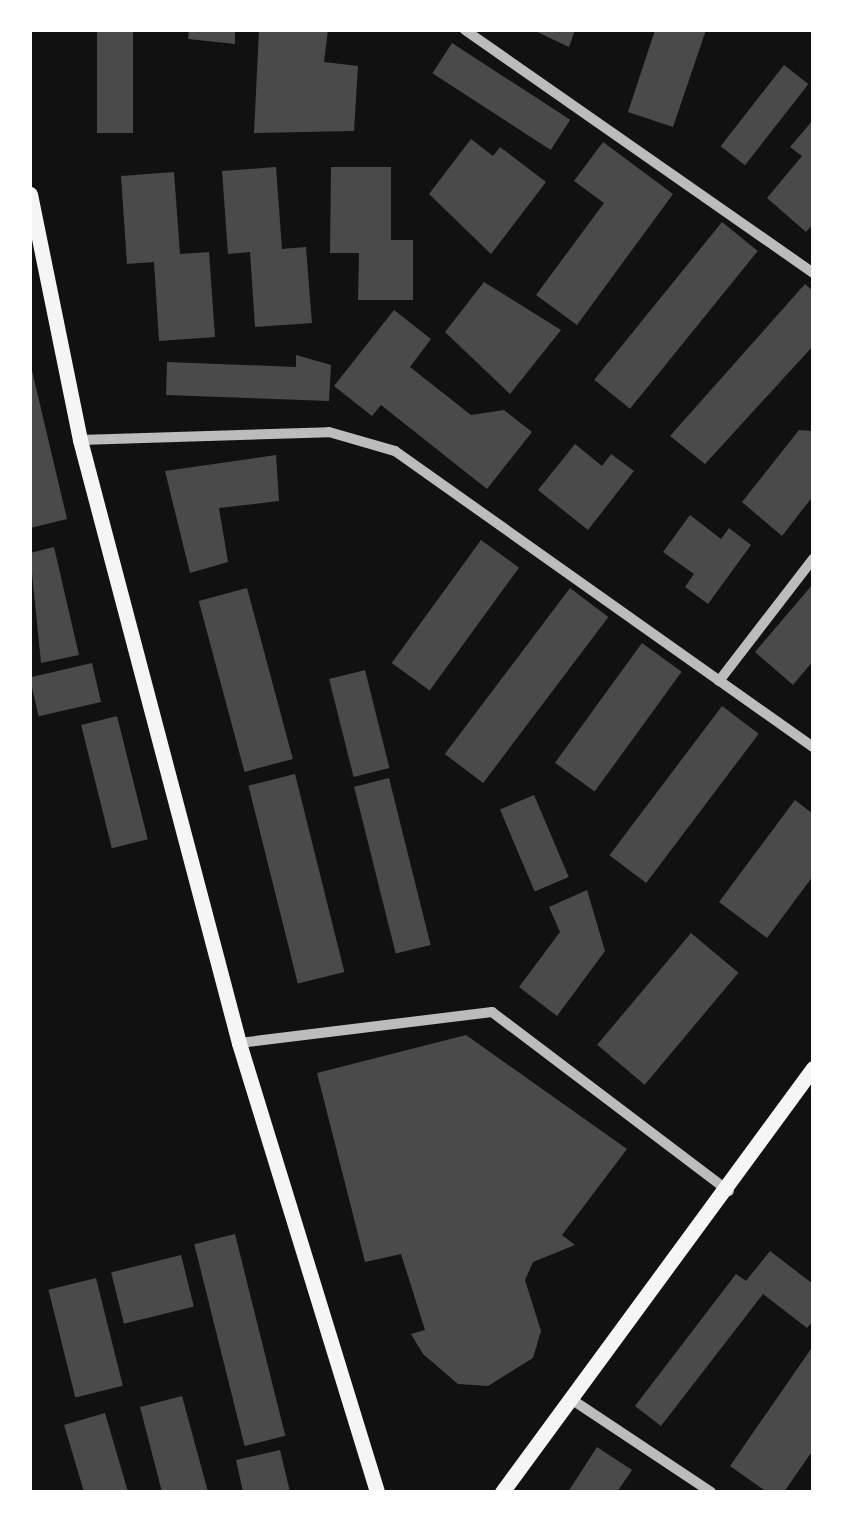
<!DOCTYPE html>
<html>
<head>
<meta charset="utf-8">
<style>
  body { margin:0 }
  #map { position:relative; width:843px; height:1522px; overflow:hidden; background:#111; font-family:Jost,sans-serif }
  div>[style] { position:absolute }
  .building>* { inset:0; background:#4a4a4a; transform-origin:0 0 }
  .minor>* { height:10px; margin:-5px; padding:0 5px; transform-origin:5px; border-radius:5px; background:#bcbcbc }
  .secondary>* { height:15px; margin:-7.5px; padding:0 7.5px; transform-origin:7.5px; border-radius:7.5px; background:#f5f5f5 }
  span { translate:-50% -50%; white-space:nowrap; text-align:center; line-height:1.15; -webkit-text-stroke:8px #fff; paint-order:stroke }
  .frame { position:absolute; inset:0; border:32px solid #fff; pointer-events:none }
</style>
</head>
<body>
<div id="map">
  <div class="building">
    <div style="left:97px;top:30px;width:36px;height:103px"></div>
    <div style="clip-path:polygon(189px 30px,235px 30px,235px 44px,188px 39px)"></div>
    <div style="clip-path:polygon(259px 30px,328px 30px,324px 62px,358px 66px,354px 131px,254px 133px)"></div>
    <div style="clip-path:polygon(533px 30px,575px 30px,569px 47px)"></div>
    <div style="clip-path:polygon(655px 30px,706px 30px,673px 127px,628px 112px)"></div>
    <div style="left:452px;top:43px;width:141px;height:36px;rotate:33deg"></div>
    <div style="left:784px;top:65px;width:31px;height:103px;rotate:38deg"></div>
    <div style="clip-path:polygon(813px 120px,813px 224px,806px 232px,767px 198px,802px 156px,790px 147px)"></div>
    <div style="clip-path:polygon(471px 139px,493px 156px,500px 147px,546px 182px,491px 254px,429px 194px)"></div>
    <div style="clip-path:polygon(603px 142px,673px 194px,577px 325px,536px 295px,604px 203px,574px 181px)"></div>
    <div style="clip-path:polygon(276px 167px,282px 249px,306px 247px,312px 323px,255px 327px,250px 252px,228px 254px,222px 171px)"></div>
    <div style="clip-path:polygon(331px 167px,391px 167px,391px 240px,413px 240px,413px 300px,358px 300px,359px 253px,330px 253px)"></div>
    <div style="clip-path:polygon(174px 172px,180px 254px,209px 252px,215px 337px,159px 341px,154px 262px,127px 264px,121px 176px)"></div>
    <div style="left:722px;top:222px;width:46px;height:203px;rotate:39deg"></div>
    <div style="clip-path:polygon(484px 282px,561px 330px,510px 394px,445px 332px)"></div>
    <div style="clip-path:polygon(805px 284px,813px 291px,813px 346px,705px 464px,670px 436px)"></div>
    <div style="clip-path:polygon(394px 310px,431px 339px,410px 367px,471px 415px,504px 410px,532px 432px,487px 489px,381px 405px,372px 416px,334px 386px)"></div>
    <div style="clip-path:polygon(296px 355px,331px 365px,329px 401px,166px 395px,167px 362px,296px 367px)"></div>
    <div style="clip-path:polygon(30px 362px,67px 519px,30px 528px)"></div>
    <div style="clip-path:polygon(799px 430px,813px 431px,813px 496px,782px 536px,742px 502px)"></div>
    <div style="clip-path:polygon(575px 444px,602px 466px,611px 454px,634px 471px,588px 530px,538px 490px)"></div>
    <div style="clip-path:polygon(276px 455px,279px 501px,219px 508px,228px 562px,190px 573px,165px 471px)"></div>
    <div style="clip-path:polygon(690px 515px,721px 539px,729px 528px,751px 545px,708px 604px,685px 587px,694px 574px,663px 552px)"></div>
    <div style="left:481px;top:540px;width:47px;height:152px;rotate:36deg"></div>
    <div style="clip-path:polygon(54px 547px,79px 655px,41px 663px,30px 553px)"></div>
    <div style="clip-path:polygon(813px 584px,813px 661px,793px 685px,755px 652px)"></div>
    <div style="left:247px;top:588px;width:177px;height:50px;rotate:75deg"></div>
    <div style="left:570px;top:588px;width:48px;height:208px;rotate:37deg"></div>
    <div style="left:642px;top:643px;width:49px;height:148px;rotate:36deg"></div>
    <div style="left:92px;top:663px;width:40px;height:64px;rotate:77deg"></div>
    <div style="left:365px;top:670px;width:101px;height:37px;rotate:76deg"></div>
    <div style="left:722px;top:706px;width:46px;height:187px;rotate:37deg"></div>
    <div style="left:117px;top:716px;width:127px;height:37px;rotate:76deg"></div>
    <div style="left:295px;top:774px;width:204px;height:48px;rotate:76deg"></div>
    <div style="left:389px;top:778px;width:172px;height:36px;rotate:76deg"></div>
    <div style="left:534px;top:795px;width:89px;height:37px;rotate:67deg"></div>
    <div style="clip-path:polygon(795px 800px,813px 814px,813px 876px,767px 938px,719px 902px)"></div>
    <div style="clip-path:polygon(587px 890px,605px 951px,557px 1016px,519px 987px,560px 932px,549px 907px)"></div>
    <div style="left:691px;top:933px;width:62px;height:146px;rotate:40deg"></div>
    <div style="clip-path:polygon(466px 1035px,627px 1149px,562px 1235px,575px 1245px,533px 1262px,525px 1280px,541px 1331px,533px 1358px,488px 1386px,458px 1384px,423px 1354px,411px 1334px,425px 1330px,401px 1254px,365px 1262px,317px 1073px)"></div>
    <div style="left:235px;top:1234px;width:208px;height:42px;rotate:76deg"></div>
    <div style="clip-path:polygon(770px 1251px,813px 1284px,813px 1321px,807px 1328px,763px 1294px,661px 1426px,635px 1406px,736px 1274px,746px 1281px)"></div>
    <div style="left:181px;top:1255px;width:53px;height:72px;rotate:76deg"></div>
    <div style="left:96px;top:1278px;width:111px;height:49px;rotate:76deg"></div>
    <div style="clip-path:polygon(813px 1346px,813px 1450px,784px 1492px,767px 1492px,730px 1466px)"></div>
    <div style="clip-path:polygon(182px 1396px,208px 1492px,162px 1492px,140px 1407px)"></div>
    <div style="clip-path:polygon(105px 1413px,128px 1492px,84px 1492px,64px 1425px)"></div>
    <div style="clip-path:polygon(597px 1447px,632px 1470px,617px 1492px,568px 1492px)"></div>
    <div style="clip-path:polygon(280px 1450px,290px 1492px,243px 1492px,236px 1460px)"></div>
  </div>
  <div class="minor">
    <div style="left:465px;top:30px;width:424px;rotate:34.9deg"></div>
    <div style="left:80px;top:440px;width:249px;rotate:-1.8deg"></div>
    <div style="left:329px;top:432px;width:69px;rotate:16.1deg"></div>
    <div style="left:395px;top:451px;width:512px;rotate:35.3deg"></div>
    <div style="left:719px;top:681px;width:154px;rotate:-52.4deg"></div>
    <div style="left:239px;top:1043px;width:255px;rotate:-7deg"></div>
    <div style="left:492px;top:1012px;width:297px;rotate:37.1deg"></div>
    <div style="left:571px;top:1399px;width:168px;rotate:33.6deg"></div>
  </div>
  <div class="secondary">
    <div style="left:30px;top:194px;width:251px;rotate:78.5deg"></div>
    <div style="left:80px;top:440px;width:624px;rotate:75.23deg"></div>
    <div style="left:239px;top:1043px;width:470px;rotate:72.9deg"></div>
    <div style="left:502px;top:1492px;width:526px;rotate:-53.74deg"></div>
  </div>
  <div class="frame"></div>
</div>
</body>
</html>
